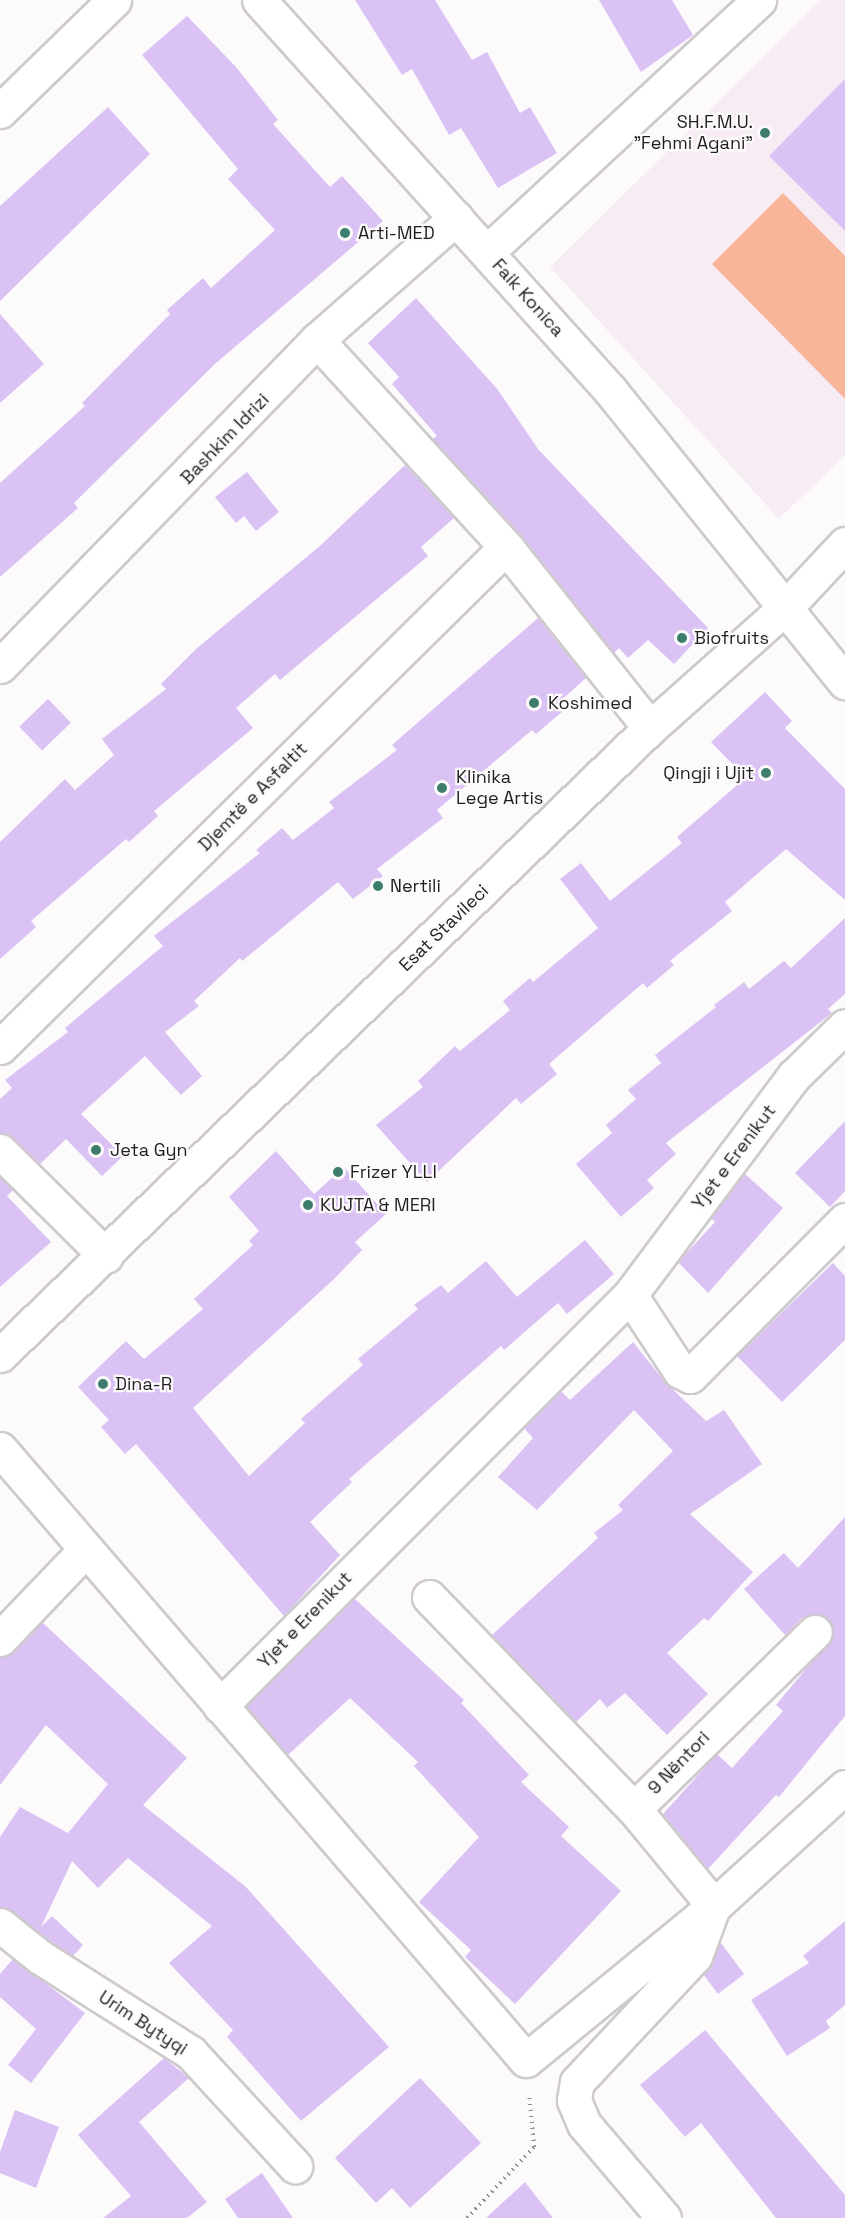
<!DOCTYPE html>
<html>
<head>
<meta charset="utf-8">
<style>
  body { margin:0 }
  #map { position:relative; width:845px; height:2218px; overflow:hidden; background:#fdfafc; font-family:"Space Grotesk",sans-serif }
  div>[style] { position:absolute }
  .built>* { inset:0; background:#f7ecf3 }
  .green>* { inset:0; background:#f8b599 }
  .building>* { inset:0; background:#dac2f4; transform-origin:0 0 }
  .path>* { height:4px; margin-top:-2px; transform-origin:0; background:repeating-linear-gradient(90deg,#908e8f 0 1.5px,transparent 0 6px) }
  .roads { filter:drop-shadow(2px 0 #cecacc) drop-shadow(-2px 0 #cecacc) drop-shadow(0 2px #cecacc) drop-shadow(0 -2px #cecacc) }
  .minor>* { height:33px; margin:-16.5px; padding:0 16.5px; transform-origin:16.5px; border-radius:16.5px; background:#fff }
  .dots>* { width:16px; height:16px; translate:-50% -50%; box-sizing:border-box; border:3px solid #fdfafc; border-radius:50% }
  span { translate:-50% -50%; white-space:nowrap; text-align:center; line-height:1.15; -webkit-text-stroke:4.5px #fdfafc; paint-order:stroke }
  .poi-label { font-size:18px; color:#201f20 }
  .right { translate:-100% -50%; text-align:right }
  .left { translate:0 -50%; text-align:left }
  .street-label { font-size:18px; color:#201f20 }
</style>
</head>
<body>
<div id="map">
  <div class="built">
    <div style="clip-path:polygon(821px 0,845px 0,845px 455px,779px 519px,550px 267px)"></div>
  </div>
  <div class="green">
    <div style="clip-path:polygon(783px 193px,845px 256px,845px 399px,712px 264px)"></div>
  </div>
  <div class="building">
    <div style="clip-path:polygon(355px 0,435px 0,472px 60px,487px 52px,520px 113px,530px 107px,557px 153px,498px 188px,461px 128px,449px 135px,412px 69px,402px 75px)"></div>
    <div style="clip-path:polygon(599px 0,672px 0,693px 35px,641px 72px)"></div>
    <div style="clip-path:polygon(187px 16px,236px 67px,278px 120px,273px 124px,330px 187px,342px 176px,383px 221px,216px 363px,74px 503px,78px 508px,0 577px,0 483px,85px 406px,82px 403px,170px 314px,167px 310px,203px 278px,211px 288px,275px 230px,228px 179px,238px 169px,142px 55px)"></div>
    <div style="clip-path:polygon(845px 79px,845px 231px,769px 156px)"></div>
    <div style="clip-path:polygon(108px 107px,150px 154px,0 301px,0 206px)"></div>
    <div style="clip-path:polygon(416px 298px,498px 390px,538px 449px,708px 628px,674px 664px,648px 640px,628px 658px,619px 648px,614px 653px,521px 535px,433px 439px,437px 436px,392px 384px,399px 377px,368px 343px)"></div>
    <div style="clip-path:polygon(0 314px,44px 364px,0 403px)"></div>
    <div style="clip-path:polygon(405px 465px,454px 518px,421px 547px,428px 556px,280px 680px,275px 674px,236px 708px,253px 728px,154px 811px,158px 816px,129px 842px,126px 839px,31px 921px,36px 927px,0 959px,0 842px,65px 779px,75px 790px,114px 755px,102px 739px,166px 689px,161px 684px,196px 649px,321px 545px)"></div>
    <div style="clip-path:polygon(247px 472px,279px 512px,256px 531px,244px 516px,236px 523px,215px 497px)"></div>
    <div style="clip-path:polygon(538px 618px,586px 678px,557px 704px,563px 711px,536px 734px,532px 730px,437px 810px,443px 818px,377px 869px,383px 876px,353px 899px,338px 882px,242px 961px,240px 958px,194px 1001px,199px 1006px,165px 1032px,202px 1076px,181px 1095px,145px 1056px,81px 1114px,123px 1156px,102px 1176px,66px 1139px,40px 1164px,13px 1138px,0 1133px,0 1099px,12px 1088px,5px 1080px,68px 1032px,65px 1028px,163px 946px,154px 936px,260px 853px,256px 850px,282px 828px,293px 840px,334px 808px,329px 802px,397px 750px,392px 745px)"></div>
    <div style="clip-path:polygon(765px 692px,792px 721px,785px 728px,845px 789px,845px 900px,786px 849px,725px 902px,732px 911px,670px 961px,674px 965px,647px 988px,643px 983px,549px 1064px,557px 1074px,521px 1104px,516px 1098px,427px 1182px,376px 1125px,423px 1087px,418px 1081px,455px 1046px,460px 1051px,510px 1010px,503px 1001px,530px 978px,533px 982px,598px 928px,560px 879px,581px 863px,610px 901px,682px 843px,677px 837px,735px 787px,743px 775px,711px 742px)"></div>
    <div style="left:48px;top:699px;width:33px;height:40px;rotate:46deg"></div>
    <div style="clip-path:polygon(845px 918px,845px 994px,828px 1009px,832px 1013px,666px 1143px,676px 1154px,647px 1180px,654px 1188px,621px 1217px,576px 1164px,612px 1133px,606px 1125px,636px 1099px,628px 1090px,661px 1063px,655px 1055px,716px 1007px,714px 1005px,744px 982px,749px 989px,784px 961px,791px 968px)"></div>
    <div style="clip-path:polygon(845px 1121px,845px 1191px,830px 1207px,795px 1173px)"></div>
    <div style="clip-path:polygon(276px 1151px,314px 1194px,344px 1167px,386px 1214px,355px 1242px,362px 1250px,334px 1279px,193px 1408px,249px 1476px,305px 1423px,301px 1419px,363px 1365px,358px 1359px,418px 1309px,414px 1305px,441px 1285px,448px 1293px,486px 1261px,517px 1297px,585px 1240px,614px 1274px,567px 1314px,558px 1303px,504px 1350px,501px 1346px,349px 1479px,352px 1482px,310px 1522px,340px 1555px,284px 1616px,136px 1444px,125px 1454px,101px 1427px,109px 1420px,78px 1387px,126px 1341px,144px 1359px,203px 1309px,194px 1299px,253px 1245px,249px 1241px,259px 1231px,229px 1197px)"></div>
    <div style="clip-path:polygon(745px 1174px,783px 1208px,708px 1293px,678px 1262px,715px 1222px,711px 1218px)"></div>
    <div style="clip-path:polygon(0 1177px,13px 1190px,7px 1196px,51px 1242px,0 1287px)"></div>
    <div style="clip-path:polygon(833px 1263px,845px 1276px,845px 1340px,782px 1402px,737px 1356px)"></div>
    <div style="clip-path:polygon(633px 1342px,665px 1382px,706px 1421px,724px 1410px,762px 1464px,690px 1514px,753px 1572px,708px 1621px,704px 1618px,667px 1653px,708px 1694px,667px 1735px,625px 1693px,607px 1708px,600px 1699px,576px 1722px,492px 1635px,598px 1538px,594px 1533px,623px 1510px,618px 1505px,673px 1451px,634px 1410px,537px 1510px,498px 1477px,533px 1438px,524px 1428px,561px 1391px,570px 1400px)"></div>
    <div style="clip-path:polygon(845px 1517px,845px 1716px,779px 1797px,776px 1795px,708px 1869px,663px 1814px,717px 1754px,732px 1768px,783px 1711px,776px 1705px,833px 1636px,829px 1619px,819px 1614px,802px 1618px,785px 1635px,744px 1589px,784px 1553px,798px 1568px)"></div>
    <div style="clip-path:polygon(354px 1598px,464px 1700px,461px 1703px,529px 1775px,521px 1782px,569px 1827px,561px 1836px,621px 1891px,515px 2004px,465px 1957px,471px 1950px,419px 1902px,479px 1837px,414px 1766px,418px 1762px,350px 1698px,288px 1755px,246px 1706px)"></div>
    <div style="clip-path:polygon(42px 1622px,187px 1758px,143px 1805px,246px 1887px,389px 2047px,301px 2121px,227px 2037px,233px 2030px,169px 1963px,212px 1926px,128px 1858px,98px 1888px,72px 1861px,41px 1927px,52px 1916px,83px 1945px,73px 1956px,0 1907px,0 1837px,20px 1807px,68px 1833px,108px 1784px,46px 1725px,0 1785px,0 1657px,14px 1652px)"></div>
    <div style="clip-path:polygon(845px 1921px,845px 2005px,826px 2021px,830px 2028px,787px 2056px,751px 2000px,809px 1963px,803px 1956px)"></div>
    <div style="clip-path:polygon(721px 1943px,744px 1974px,718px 1994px,703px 1974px)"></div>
    <div style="clip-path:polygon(13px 1959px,85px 2013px,31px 2083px,8px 2065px,36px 2029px,0 1997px,0 1974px)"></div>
    <div style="clip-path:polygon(705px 2030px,845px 2195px,845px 2218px,776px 2218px,701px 2123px,685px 2137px,640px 2085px)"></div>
    <div style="clip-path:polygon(164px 2058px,189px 2078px,139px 2122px,207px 2202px,187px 2218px,103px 2218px,131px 2196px,78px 2135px)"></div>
    <div style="clip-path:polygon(420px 2078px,481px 2143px,410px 2208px,392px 2188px,376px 2203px,335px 2158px)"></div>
    <div style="clip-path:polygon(15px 2110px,59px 2127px,36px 2188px,0 2173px,0 2152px)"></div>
    <div style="clip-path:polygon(262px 2173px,293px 2218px,238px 2218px,225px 2199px)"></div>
    <div style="clip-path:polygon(525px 2182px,553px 2218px,486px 2218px)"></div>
  </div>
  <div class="path">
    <div style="left:467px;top:2218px;width:98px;rotate:-46.7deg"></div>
    <div style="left:534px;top:2147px;width:54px;rotate:-95.3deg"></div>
  </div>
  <div class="roads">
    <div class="minor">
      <div style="left:259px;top:0;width:525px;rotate:48.01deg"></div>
      <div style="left:610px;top:390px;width:375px;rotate:51.2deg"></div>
      <div style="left:0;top:111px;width:159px;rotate:-44.2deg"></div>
      <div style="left:487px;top:252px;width:371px;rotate:-42.8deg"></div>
      <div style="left:317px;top:340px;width:280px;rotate:47.6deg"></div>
      <div style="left:506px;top:547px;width:231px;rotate:51.5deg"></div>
      <div style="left:0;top:666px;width:455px;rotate:-45.8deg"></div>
      <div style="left:317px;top:340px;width:185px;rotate:-41.3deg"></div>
      <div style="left:0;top:1047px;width:711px;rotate:-44.66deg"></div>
      <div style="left:0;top:1151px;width:149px;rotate:44.7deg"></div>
      <div style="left:630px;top:1295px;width:91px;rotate:56.7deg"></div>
      <div style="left:680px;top:1371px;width:11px;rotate:27deg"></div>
      <div style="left:690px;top:1376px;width:220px;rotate:-45.2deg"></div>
      <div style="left:0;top:1355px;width:903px;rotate:-43.97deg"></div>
      <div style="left:650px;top:728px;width:183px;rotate:-41.7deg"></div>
      <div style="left:787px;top:606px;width:85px;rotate:-46.9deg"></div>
      <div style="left:0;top:1449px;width:806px;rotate:49.28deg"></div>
      <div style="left:526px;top:2060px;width:243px;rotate:-39.3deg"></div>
      <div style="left:714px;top:1906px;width:177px;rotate:-42.3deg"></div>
      <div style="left:429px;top:1597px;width:295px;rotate:46deg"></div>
      <div style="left:634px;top:1809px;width:126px;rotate:50.5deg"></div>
      <div style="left:0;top:1639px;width:122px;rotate:-46.3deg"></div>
      <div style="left:220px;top:1706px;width:581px;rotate:-45.07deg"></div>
      <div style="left:630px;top:1295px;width:274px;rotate:-53.2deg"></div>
      <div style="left:794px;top:1076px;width:71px;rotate:-44.4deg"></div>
      <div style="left:634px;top:1809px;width:253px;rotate:-44.4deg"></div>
      <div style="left:0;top:1925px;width:51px;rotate:38.7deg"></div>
      <div style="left:40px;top:1957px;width:179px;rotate:32.4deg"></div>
      <div style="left:191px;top:2053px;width:154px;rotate:47.4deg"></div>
      <div style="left:664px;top:2218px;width:123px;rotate:-130.4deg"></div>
      <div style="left:584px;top:2124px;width:26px;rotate:-113deg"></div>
      <div style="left:574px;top:2100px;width:18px;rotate:-81deg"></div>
      <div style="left:577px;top:2082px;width:173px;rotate:-46.9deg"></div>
      <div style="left:695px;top:1956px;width:52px;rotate:-69.8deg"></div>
    </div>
  </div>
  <div class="dots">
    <div style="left:765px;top:133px;background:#3c7d6e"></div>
    <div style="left:345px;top:233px;background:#3c7d6e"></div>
    <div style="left:682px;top:638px;background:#3c7d6e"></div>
    <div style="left:534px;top:703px;background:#3c7d6e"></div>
    <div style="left:766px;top:773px;background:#3c7d6e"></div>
    <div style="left:442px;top:788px;background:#3c7d6e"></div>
    <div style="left:378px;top:886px;background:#3c7d6e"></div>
    <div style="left:96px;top:1150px;background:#3c7d6e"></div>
    <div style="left:338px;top:1172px;background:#3c7d6e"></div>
    <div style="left:308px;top:1205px;background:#3c7d6e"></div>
    <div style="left:103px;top:1384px;background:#3c7d6e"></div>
  </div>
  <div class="poi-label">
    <span class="right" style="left:753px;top:133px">SH.F.M.U.<br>"Fehmi Agani"</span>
    <span class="left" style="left:358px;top:233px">Arti-MED</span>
    <span class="left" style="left:694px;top:638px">Biofruits</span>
    <span class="left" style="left:548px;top:703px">Koshimed</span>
    <span class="right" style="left:754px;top:773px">Qingji i Ujit</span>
    <span class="left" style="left:456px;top:788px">Klinika<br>Lege Artis</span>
    <span class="left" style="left:390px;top:886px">Nertili</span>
    <span class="left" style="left:110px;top:1150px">Jeta Gyn</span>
    <span class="left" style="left:350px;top:1172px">Frizer YLLI</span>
    <span class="left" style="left:320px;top:1205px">KUJTA &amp; MERI</span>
    <span class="left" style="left:115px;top:1384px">Dina-R</span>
  </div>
  <div class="street-label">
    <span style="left:528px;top:298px;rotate:48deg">Faik Konica</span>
    <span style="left:225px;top:439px;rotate:-46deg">Bashkim Idrizi</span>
    <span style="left:253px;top:797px;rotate:-45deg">Djemtë e Asfaltit</span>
    <span style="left:444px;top:928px;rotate:-44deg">Esat Stavileci</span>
    <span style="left:734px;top:1157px;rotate:-53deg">Yjet e Erenikut</span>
    <span style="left:305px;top:1620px;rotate:-46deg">Yjet e Erenikut</span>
    <span style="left:679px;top:1763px;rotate:-46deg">9 Nëntori</span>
    <span style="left:143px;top:2023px;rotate:33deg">Urim Bytyqi</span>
  </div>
</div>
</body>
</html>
